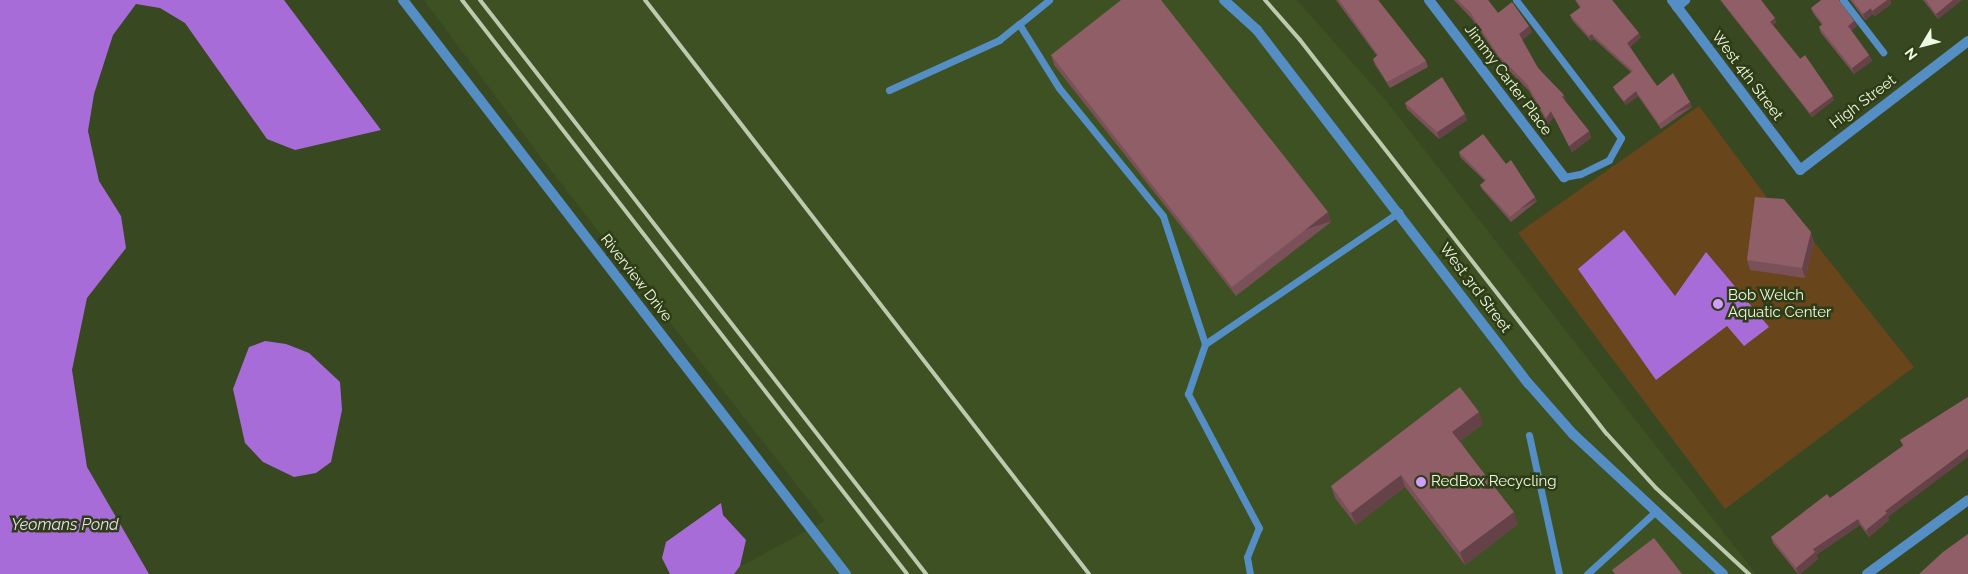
<!DOCTYPE html>
<html>
<head>
<meta charset="utf-8">
<style>
  body { margin:0 }
  #map { position:relative; width:1968px; height:574px; overflow:hidden; background:#384821; font-family:Raleway,sans-serif }
  div>[style] { position:absolute }
  .built>* { inset:0; background:#3d5122 }
  .green>* { inset:0; background:#68451a }
  .water>* { inset:0; background:#a86cd9 }
  .service>* { height:7px; margin:-3.5px; padding:0 3.5px; transform-origin:3.5px; border-radius:3.5px; background:#548ec4 }
  .minor>* { height:10px; margin:-5px; padding:0 5px; transform-origin:5px; border-radius:5px; background:#548ec4 }
  .tertiary>* { height:10px; margin:-5px; padding:0 5px; transform-origin:5px; border-radius:5px; background:#548ec4 }
  .rail>* { height:4px; margin:-2px; padding:0 2px; transform-origin:2px; border-radius:2px; background:#becaaf }
  .wall>* { inset:0; background:#7b5159 }
  .shaded-wall>* { inset:0; background:#644248; transform-origin:0 0 }
  .building>* { inset:0; background:#8f5e67 }
  .dots>* { width:14px; height:14px; translate:-50% -50%; box-sizing:border-box; border:2px solid #2e3d16; border-radius:50% }
  span { translate:-50% -50%; white-space:nowrap; text-align:center; line-height:1.15; -webkit-text-stroke:5px #2e3d16; paint-order:stroke }
  .street-label { font-size:15px; color:#eff9e3 }
  .poi-label { font-size:15px; color:#eff9e3 }
  .left { translate:0 -50%; text-align:left }
  .water-label { font-size:16px; color:#eadcf7; font-style:italic }
  .north { position:absolute; left:1898px; top:20px; width:50px; height:50px; -webkit-text-stroke:4px #2e3d16; paint-order:stroke; rotate:233deg; font-size:14px; font-weight:700; line-height:20px; text-align:center; color:#eff9e3 }
  .north::after { content:''; display:block; margin:auto; width:18px; height:22px; background:#eff9e3; clip-path:polygon(50% 0,100% 100%,50% 72%,0 100%) }
</style>
</head>
<body>
<div id="map">
  <div class="built">
    <div style="clip-path:polygon(424px 0,1297px 0,1387px 102px,1756px 574px,726px 574px,825px 521px,543px 160px)"></div>
  </div>
  <div class="green">
    <div style="clip-path:polygon(1699px 106px,1774px 207px,1787px 208px,1914px 367px,1725px 509px,1518px 233px)"></div>
  </div>
  <div class="water">
    <div style="clip-path:polygon(0 0,284px 0,381px 130px,295px 150px,267px 139px,185px 23px,160px 8px,136px 4px,113px 35px,94px 94px,88px 131px,99px 181px,121px 216px,126px 248px,87px 298px,72px 370px,87px 467px,149px 574px,0 574px)"></div>
    <div style="clip-path:polygon(1624px 230px,1675px 296px,1706px 252px,1769px 327px,1744px 346px,1727px 326px,1656px 380px,1578px 269px)"></div>
    <div style="clip-path:polygon(265px 341px,286px 344px,309px 353px,340px 382px,342px 410px,331px 462px,316px 473px,294px 477px,263px 462px,245px 443px,233px 389px,249px 347px)"></div>
    <div style="clip-path:polygon(721px 503px,723px 515px,746px 540px,740px 566px,734px 574px,670px 574px,662px 558px,666px 542px)"></div>
  </div>
  <div class="service">
    <div style="left:1049px;top:0;width:38px;rotate:141deg"></div>
    <div style="left:1019px;top:24px;width:75px;rotate:58deg"></div>
    <div style="left:1059px;top:88px;width:165px;rotate:50.9deg"></div>
    <div style="left:1163px;top:216px;width:135px;rotate:71.8deg"></div>
    <div style="left:1516px;top:0;width:173px;rotate:52.7deg"></div>
    <div style="left:1621px;top:138px;width:25px;rotate:119deg"></div>
    <div style="left:1609px;top:160px;width:32px;rotate:154deg"></div>
    <div style="left:1580px;top:174px;width:16px;rotate:169deg"></div>
    <div style="left:1843px;top:0;width:66px;rotate:52.4deg"></div>
    <div style="left:889px;top:90px;width:121px;rotate:-24.4deg"></div>
    <div style="left:999px;top:40px;width:26px;rotate:-39deg"></div>
    <div style="left:1529px;top:435px;width:142px;rotate:77.8deg"></div>
    <div style="left:1250px;top:574px;width:17px;rotate:-100deg"></div>
    <div style="left:1247px;top:557px;width:31px;rotate:-68deg"></div>
    <div style="left:1259px;top:528px;width:152px;rotate:-117.9deg"></div>
    <div style="left:1188px;top:394px;width:53px;rotate:-71.2deg"></div>
    <div style="left:1205px;top:344px;width:235px;rotate:-34.2deg"></div>
    <div style="left:1587px;top:574px;width:93px;rotate:-42.4deg"></div>
  </div>
  <div class="minor">
    <div style="left:1224px;top:0;width:45px;rotate:42.3deg"></div>
    <div style="left:1257px;top:30px;width:446px;rotate:52.5deg"></div>
    <div style="left:1529px;top:384px;width:67px;rotate:48.7deg"></div>
    <div style="left:1573px;top:434px;width:205px;rotate:43deg"></div>
    <div style="left:1429px;top:0;width:223px;rotate:52.7deg"></div>
    <div style="left:1672px;top:0;width:213px;rotate:53deg"></div>
    <div style="left:1800px;top:170px;width:212px;rotate:-37.5deg"></div>
    <div style="left:1677px;top:7px;width:11px;rotate:-41deg"></div>
    <div style="left:1867px;top:574px;width:125px;rotate:-36.2deg"></div>
  </div>
  <div class="tertiary">
    <div style="left:403px;top:0;width:725px;rotate:52.34deg"></div>
  </div>
  <div class="rail">
    <div style="left:462px;top:0;width:726px;rotate:52.21deg"></div>
    <div style="left:480px;top:0;width:727px;rotate:52.15deg"></div>
    <div style="left:645px;top:0;width:726px;rotate:52.28deg"></div>
    <div style="left:1265px;top:0;width:53px;rotate:48.8deg"></div>
    <div style="left:1300px;top:40px;width:499px;rotate:52.1deg"></div>
    <div style="left:1607px;top:434px;width:73px;rotate:47.8deg"></div>
    <div style="left:1656px;top:488px;width:127px;rotate:42.8deg"></div>
  </div>
  <div class="wall">
    <div style="clip-path:polygon(1336px 0,1378px 0,1426px 61px,1428px 67px,1390px 88px,1375px 65px,1373px 59px,1377px 56px)"></div>
    <div style="clip-path:polygon(1454px 0,1488px 0,1498px 13px,1529px 26px,1532px 32px,1522px 40px,1538px 68px,1566px 101px,1566px 102px,1589px 131px,1591px 138px,1572px 152px,1554px 117px,1548px 124px,1529px 91px,1500px 61px,1472px 19px)"></div>
    <div style="clip-path:polygon(1575px 0,1612px 0,1641px 37px,1630px 47px,1647px 72px,1657px 86px,1690px 102px,1692px 107px,1661px 129px,1638px 96px,1626px 105px,1615px 91px,1613px 87px,1631px 72px,1594px 39px,1591px 41px,1572px 20px,1570px 15px,1580px 8px)"></div>
    <div style="clip-path:polygon(1720px 0,1761px 0,1776px 22px,1773px 25px,1834px 100px,1812px 117px)"></div>
    <div style="clip-path:polygon(1850px 0,1890px 0,1891px 4px,1875px 16px,1873px 14px,1865px 20px)"></div>
    <div style="clip-path:polygon(1923px 0,1962px 0,1938px 19px)"></div>
    <div style="clip-path:polygon(1839px 1px,1854px 21px,1857px 26px,1851px 30px,1869px 55px,1872px 61px,1854px 74px,1821px 33px,1819px 27px,1822px 25px,1813px 13px,1811px 8px)"></div>
    <div style="clip-path:polygon(1051px 55px,1328px 212px,1331px 222px,1236px 296px,1054px 65px)"></div>
    <div style="clip-path:polygon(1405px 103px,1467px 120px,1439px 139px,1407px 109px)"></div>
    <div style="clip-path:polygon(1459px 152px,1506px 164px,1535px 197px,1537px 201px,1511px 222px,1482px 189px,1480px 185px,1485px 181px,1460px 157px)"></div>
    <div style="clip-path:polygon(1814px 242px,1805px 278px,1750px 270px,1747px 260px)"></div>
    <div style="clip-path:polygon(1968px 397px,1888px 517px,1889px 520px,1869px 537px,1860px 525px,1816px 555px,1818px 559px,1800px 574px,1798px 574px,1773px 543px,1771px 537px,1830px 498px,1903px 446px,1900px 440px)"></div>
    <div style="clip-path:polygon(1483px 424px,1460px 441px,1518px 524px,1465px 565px,1405px 487px,1356px 525px,1335px 498px,1331px 486px)"></div>
  </div>
  <div class="shaded-wall">
    <div style="clip-path:polygon(1887px 0,1890px 0,1891px 4px,1875px 16px,1872px 11px)"></div>
    <div style="clip-path:polygon(1953px 0,1962px 0,1938px 19px,1936px 14px)"></div>
    <div style="clip-path:polygon(1871px 8px,1873px 14px,1865px 20px,1863px 14px)"></div>
    <div style="clip-path:polygon(1775px 18px,1776px 22px,1772px 26px,1770px 22px)"></div>
    <div style="clip-path:polygon(1854px 21px,1857px 26px,1850px 32px,1848px 26px)"></div>
    <div style="clip-path:polygon(1529px 26px,1532px 32px,1522px 40px,1519px 34px)"></div>
    <div style="clip-path:polygon(1639px 33px,1641px 37px,1629px 48px,1627px 43px)"></div>
    <div style="clip-path:polygon(1592px 34px,1594px 39px,1591px 41px,1589px 36px)"></div>
    <div style="clip-path:polygon(1869px 55px,1872px 61px,1854px 74px,1852px 68px)"></div>
    <div style="clip-path:polygon(1636px 91px,1638px 96px,1626px 105px,1624px 101px)"></div>
    <div style="clip-path:polygon(1564px 95px,1566px 101px,1564px 104px,1562px 97px)"></div>
    <div style="clip-path:polygon(1833px 96px,1834px 100px,1812px 117px,1810px 113px)"></div>
    <div style="left:1690px;top:102px;width:5px;height:38px;rotate:68deg"></div>
    <div style="clip-path:polygon(1551px 111px,1554px 117px,1548px 124px,1546px 118px)"></div>
    <div style="clip-path:polygon(1465px 114px,1467px 120px,1439px 139px,1437px 132px)"></div>
    <div style="clip-path:polygon(1589px 131px,1591px 138px,1572px 152px,1569px 146px)"></div>
    <div style="left:1535px;top:197px;width:4px;height:32px;rotate:63deg"></div>
    <div style="left:1328px;top:212px;width:10px;height:122px;rotate:73deg"></div>
    <div style="clip-path:polygon(1811px 232px,1814px 242px,1805px 278px,1802px 268px)"></div>
    <div style="clip-path:polygon(1479px 412px,1483px 424px,1457px 444px,1452px 432px)"></div>
    <div style="clip-path:polygon(1968px 449px,1968px 457px,1888px 517px,1889px 520px,1869px 537px,1866px 530px,1885px 511px)"></div>
    <div style="clip-path:polygon(1401px 475px,1405px 487px,1356px 525px,1351px 513px)"></div>
    <div style="clip-path:polygon(1514px 512px,1518px 524px,1465px 565px,1460px 552px)"></div>
    <div style="clip-path:polygon(1858px 519px,1860px 525px,1816px 555px,1818px 559px,1800px 574px,1798px 574px,1796px 568px,1813px 549px)"></div>
  </div>
  <div class="building">
    <div style="clip-path:polygon(1121px 0,1161px 0,1328px 212px,1232px 287px,1051px 55px)"></div>
    <div style="clip-path:polygon(1339px 0,1378px 0,1426px 61px,1387px 82px,1373px 59px,1378px 55px)"></div>
    <div style="clip-path:polygon(1458px 0,1488px 0,1498px 13px,1512px 2px,1529px 26px,1519px 34px,1538px 68px,1564px 95px,1562px 97px,1589px 131px,1569px 146px,1551px 111px,1546px 118px,1527px 84px,1498px 55px,1470px 12px)"></div>
    <div style="clip-path:polygon(1576px 0,1612px 0,1639px 33px,1627px 43px,1647px 72px,1657px 86px,1673px 73px,1690px 102px,1659px 124px,1636px 91px,1624px 101px,1613px 87px,1633px 71px,1592px 34px,1589px 36px,1570px 15px,1581px 7px)"></div>
    <div style="clip-path:polygon(1721px 0,1761px 0,1775px 18px,1770px 22px,1800px 59px,1805px 55px,1833px 96px,1810px 113px)"></div>
    <div style="clip-path:polygon(1821px 0,1839px 0,1854px 21px,1848px 26px,1869px 55px,1852px 68px,1819px 27px,1823px 24px,1811px 8px)"></div>
    <div style="clip-path:polygon(1852px 0,1887px 0,1872px 11px,1871px 8px,1863px 14px)"></div>
    <div style="clip-path:polygon(1926px 0,1953px 0,1936px 14px)"></div>
    <div style="clip-path:polygon(1442px 77px,1465px 114px,1437px 132px,1405px 103px)"></div>
    <div style="clip-path:polygon(1483px 134px,1506px 164px,1511px 160px,1535px 197px,1510px 217px,1480px 185px,1486px 180px,1459px 152px)"></div>
    <div style="clip-path:polygon(1755px 197px,1784px 199px,1811px 232px,1802px 268px,1747px 260px)"></div>
    <div style="clip-path:polygon(1460px 387px,1479px 412px,1452px 432px,1514px 512px,1460px 552px,1401px 475px,1351px 513px,1331px 486px)"></div>
    <div style="clip-path:polygon(1968px 397px,1968px 449px,1885px 511px,1887px 513px,1866px 530px,1858px 519px,1813px 549px,1815px 552px,1796px 568px,1771px 537px,1827px 494px,1830px 498px,1904px 445px,1900px 440px)"></div>
    <div style="clip-path:polygon(1968px 534px,1968px 574px,1919px 574px,1943px 552px)"></div>
    <div style="clip-path:polygon(1654px 538px,1682px 574px,1615px 574px,1612px 570px)"></div>
  </div>
  <div class="dots">
    <div style="left:1718px;top:304px;background:#d19dfe"></div>
    <div style="left:1421px;top:482px;background:#d19dfe"></div>
  </div>
  <div class="street-label">
    <span style="left:1747px;top:76px;rotate:53deg">West 4th Street</span>
    <span style="left:1508px;top:80px;rotate:53deg">Jimmy Carter Place</span>
    <span style="left:1863px;top:102px;rotate:-37deg">High Street</span>
    <span style="left:636px;top:278px;rotate:52deg">Riverview Drive</span>
    <span style="left:1475px;top:288px;rotate:53deg">West 3rd Street</span>
  </div>
  <div class="poi-label">
    <span class="left" style="left:1728px;top:304px">Bob Welch<br>Aquatic Center</span>
    <span class="left" style="left:1431px;top:482px">RedBox Recycling</span>
  </div>
  <div class="water-label">
    <span style="left:65px;top:525px">Yeomans Pond</span>
  </div>
  <div class="north">N</div>
</div>
</body>
</html>
